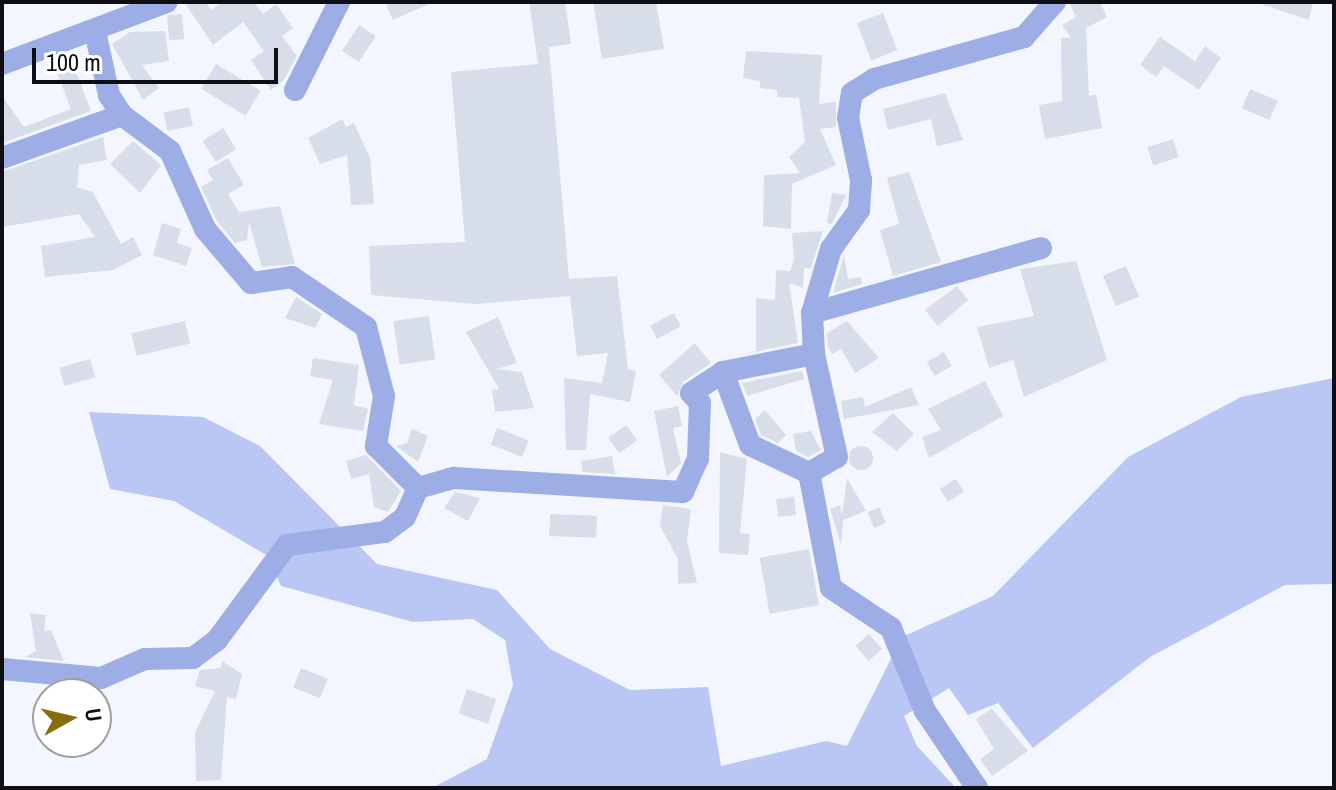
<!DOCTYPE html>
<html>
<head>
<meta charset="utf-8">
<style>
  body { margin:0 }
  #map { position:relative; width:1336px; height:790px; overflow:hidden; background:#f4f6ff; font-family:"Archivo Narrow",sans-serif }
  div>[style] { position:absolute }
  .green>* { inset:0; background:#bac7f4 }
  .building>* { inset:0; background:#d8ddea; transform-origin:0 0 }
  .round { border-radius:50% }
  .minor>* { height:22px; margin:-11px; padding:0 11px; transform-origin:11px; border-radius:11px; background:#9dade5 }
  span { translate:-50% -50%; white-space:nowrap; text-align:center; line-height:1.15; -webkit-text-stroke:7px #fff; paint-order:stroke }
  .frame { position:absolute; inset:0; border:4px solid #0e0f14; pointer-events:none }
  .north { position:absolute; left:32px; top:678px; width:80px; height:80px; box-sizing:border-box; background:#fff; border:2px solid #9f9fa1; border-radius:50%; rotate:82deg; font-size:22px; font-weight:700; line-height:32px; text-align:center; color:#0e0f14 }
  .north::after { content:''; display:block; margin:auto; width:28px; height:36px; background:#876e0d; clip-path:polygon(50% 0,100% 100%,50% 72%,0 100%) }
  .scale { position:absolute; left:32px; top:48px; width:246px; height:36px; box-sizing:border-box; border:4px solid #0e0f14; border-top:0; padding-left:10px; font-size:24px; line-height:28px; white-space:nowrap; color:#0e0f14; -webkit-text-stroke:6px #fff; paint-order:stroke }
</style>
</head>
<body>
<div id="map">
  <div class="green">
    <div style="clip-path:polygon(1334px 378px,1334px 584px,1285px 585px,1150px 657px,1033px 748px,998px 703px,968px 715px,949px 688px,904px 716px,917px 746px,956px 788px,432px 788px,487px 759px,513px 685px,505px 640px,473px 619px,413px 622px,281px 586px,268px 556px,174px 501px,110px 489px,89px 412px,203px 417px,260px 446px,377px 564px,497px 590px,550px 649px,630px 690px,708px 687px,721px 766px,826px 741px,847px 746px,902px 637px,993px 596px,1128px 457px,1241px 397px)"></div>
  </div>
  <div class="building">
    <div style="clip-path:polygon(184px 2px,206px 2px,211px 10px,222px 2px,254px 2px,263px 14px,276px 4px,293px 28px,282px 36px,297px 56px,284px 80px,271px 90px,251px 60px,264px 51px,243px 22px,213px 45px)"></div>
    <div style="clip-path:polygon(394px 2px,433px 2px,393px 20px,386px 5px)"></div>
    <div style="clip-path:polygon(529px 2px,565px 2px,571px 44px,549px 47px,569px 279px,617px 276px,628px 369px,636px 371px,630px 402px,590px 394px,586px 450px,566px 450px,564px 378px,602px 383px,608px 353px,577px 356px,570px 296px,476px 304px,371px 295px,369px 246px,465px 242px,451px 72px,538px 64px)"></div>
    <div style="clip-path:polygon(593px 2px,656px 2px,664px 49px,602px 59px)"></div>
    <div style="clip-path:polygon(1069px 2px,1100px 2px,1107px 17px,1086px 28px,1089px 96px,1096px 94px,1102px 128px,1045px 139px,1039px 105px,1062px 101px,1061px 38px,1071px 38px,1062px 25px,1076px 17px)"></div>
    <div style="clip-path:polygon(1255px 2px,1313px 2px,1309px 20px)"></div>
    <div style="left:883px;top:13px;width:40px;height:28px;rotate:69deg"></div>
    <div style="left:182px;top:14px;width:25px;height:15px;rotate:85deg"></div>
    <div style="left:359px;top:25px;width:20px;height:31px;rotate:33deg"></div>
    <div style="clip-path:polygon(165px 31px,169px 61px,142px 65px,159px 88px,143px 100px,112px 44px,130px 32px)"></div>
    <div style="clip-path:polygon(1160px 37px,1195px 61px,1205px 46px,1221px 58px,1199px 90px,1164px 66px,1156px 77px,1140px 65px)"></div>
    <div style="clip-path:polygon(746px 51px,822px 55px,819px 104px,836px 102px,836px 127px,820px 129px,836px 165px,792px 184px,791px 229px,763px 226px,764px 175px,800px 173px,789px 157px,805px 142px,799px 98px,777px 97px,777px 90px,760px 88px,760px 81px,743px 78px)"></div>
    <div style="clip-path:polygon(69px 54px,91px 111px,2px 143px,2px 96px,24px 127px,71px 109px,52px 60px)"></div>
    <div style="left:216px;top:64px;width:52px;height:29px;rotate:31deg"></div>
    <div style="left:1250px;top:89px;width:30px;height:21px;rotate:23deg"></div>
    <div style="clip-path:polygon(945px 93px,963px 140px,937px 146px,931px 119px,888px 130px,883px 109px)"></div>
    <div style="left:189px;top:107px;width:19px;height:26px;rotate:78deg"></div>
    <div style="clip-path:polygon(342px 119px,346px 127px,354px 123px,370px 158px,374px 204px,351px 205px,347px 155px,320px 164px,308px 138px)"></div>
    <div style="left:223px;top:128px;width:25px;height:24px;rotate:58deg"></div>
    <div style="clip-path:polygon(103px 137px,107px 160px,79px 165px,77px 187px,93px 192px,121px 244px,133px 237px,142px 255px,113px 270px,45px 277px,41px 246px,95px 237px,79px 214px,2px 227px,2px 172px)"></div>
    <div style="left:1173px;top:139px;width:19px;height:27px;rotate:72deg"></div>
    <div style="clip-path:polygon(133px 141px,161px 165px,140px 193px,110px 164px)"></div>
    <div style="clip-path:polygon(228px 158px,244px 185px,228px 194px,239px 212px,280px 206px,295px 264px,262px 267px,249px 222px,247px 240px,235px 243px,217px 221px,201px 187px,213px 180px,207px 170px)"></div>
    <div style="clip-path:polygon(909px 172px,941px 262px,893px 276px,880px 230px,899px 224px,887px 178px)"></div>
    <div style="clip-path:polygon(832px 193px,846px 195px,832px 224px,827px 223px)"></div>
    <div style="clip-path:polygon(162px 223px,181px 229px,177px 243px,192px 248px,186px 266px,153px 255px)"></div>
    <div style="clip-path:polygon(823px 231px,811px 268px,804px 268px,803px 288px,789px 283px,798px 343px,734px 356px,756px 351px,756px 298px,775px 300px,776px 270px,790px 271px,794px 260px,792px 233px)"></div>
    <div style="clip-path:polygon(844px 255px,848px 279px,861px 277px,862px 284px,833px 293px)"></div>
    <div style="clip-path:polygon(1076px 261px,1107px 360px,1024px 397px,1013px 360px,989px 368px,977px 327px,1034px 316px,1020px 269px)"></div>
    <div style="left:1126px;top:266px;width:33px;height:25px;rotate:67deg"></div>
    <div style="clip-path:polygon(957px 286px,968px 300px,938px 326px,925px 310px)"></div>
    <div style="clip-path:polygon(296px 297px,322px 314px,315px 328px,285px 318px)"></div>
    <div style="left:674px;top:313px;width:15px;height:27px;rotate:62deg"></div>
    <div style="left:429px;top:316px;width:44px;height:36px;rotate:82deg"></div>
    <div style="clip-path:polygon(498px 317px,517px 363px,497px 369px,522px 372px,534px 408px,495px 412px,492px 390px,499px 389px,466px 332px)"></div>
    <div style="left:185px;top:321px;width:23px;height:55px;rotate:77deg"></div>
    <div style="clip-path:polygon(847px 321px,879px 358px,855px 373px,841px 349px,832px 354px,828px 346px,827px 333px)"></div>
    <div style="clip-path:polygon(695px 343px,711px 363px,683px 382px,677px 396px,659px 375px)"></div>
    <div style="left:944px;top:352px;width:16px;height:20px;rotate:60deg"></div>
    <div style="clip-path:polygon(313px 358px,359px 365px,354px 405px,368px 409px,363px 431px,319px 424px,333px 380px,310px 376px)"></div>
    <div style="left:90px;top:359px;width:19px;height:32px;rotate:74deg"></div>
    <div style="clip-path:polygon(802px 371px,804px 379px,747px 396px,742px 383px)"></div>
    <div style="clip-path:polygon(985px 381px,1003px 416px,929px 458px,922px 437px,941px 430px,928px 409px)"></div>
    <div style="clip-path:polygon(911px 387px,919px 405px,844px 419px,841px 401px,863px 397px,865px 407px)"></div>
    <div style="clip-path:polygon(678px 406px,682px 426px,673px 428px,681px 463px,667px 477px,654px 411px)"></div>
    <div style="clip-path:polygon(765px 410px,786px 435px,778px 443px,761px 435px,755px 419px)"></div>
    <div style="clip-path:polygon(893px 413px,914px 434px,897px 451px,872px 432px)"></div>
    <div style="left:626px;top:425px;width:19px;height:22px;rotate:54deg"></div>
    <div style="left:497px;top:428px;width:34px;height:18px;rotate:21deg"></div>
    <div style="clip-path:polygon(412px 429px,428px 436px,418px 462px,396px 446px,407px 443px)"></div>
    <div style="clip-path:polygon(811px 431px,821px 450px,808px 457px,796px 451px,793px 434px)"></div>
    <div class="round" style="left:849px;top:446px;width:24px;height:24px"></div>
    <div style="clip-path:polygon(720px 452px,747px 459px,740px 533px,750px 534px,748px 555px,719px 553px)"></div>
    <div style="clip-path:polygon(366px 455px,401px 491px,388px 512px,374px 507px,369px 474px,351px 479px,346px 461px)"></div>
    <div style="clip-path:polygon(612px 456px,615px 474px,582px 472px,581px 461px)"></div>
    <div style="clip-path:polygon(847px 478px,866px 511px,843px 520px,841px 545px,830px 509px,840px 505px,842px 515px)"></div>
    <div style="left:956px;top:479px;width:15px;height:19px;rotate:58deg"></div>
    <div style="clip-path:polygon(455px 492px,480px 498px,468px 521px,444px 508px)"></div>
    <div style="left:794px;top:497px;width:18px;height:18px;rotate:84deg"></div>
    <div style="clip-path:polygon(663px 505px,691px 509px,687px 541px,697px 583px,678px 584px,678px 559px,660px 526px)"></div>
    <div style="left:879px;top:507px;width:17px;height:13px;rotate:65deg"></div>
    <div style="left:550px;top:514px;width:47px;height:22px;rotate:2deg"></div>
    <div style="left:809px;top:549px;width:57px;height:50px;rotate:80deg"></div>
    <div style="clip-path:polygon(30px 613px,46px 615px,44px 631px,51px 630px,64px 661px,25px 657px,36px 651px)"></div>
    <div style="left:869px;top:634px;width:20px;height:18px;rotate:49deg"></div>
    <div style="clip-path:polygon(222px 661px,242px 674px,236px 699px,227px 697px,221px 780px,196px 781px,195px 733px,215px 691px,195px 686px,200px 670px,221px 668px)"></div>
    <div style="left:301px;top:668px;width:29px;height:21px;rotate:22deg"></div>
    <div style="left:467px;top:689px;width:31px;height:26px;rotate:19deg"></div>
    <div style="clip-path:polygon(992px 709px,1028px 751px,992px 776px,980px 759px,994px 749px,976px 719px)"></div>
  </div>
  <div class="minor">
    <div style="left:95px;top:31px;width:66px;rotate:77.7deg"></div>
    <div style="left:109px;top:95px;width:24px;rotate:57deg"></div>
    <div style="left:122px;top:115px;width:60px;rotate:36.9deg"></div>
    <div style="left:170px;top:151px;width:85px;rotate:65.8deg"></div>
    <div style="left:205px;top:229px;width:71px;rotate:49.6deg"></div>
    <div style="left:251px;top:283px;width:41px;rotate:-8.3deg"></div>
    <div style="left:292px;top:277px;width:89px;rotate:34deg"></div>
    <div style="left:366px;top:327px;width:71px;rotate:75.4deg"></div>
    <div style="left:384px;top:396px;width:51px;rotate:99.1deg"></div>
    <div style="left:376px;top:446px;width:59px;rotate:45deg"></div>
    <div style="left:2px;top:64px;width:176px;rotate:-20.6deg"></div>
    <div style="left:295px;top:90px;width:98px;rotate:-63.4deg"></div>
    <div style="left:2px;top:158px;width:127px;rotate:-19.7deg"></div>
    <div style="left:812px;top:313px;width:238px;rotate:-15.8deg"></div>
    <div style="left:809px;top:473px;width:32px;rotate:-30deg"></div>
    <div style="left:837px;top:457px;width:106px;rotate:-102.6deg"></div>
    <div style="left:2px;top:669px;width:99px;rotate:5.2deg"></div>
    <div style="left:101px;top:678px;width:48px;rotate:-23.4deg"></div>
    <div style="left:145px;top:659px;width:48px;rotate:-1.2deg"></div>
    <div style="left:193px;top:658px;width:30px;rotate:-37deg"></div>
    <div style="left:217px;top:640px;width:118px;rotate:-53.6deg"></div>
    <div style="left:287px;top:545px;width:99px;rotate:-7.6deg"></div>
    <div style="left:385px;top:532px;width:25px;rotate:-37deg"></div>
    <div style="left:405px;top:517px;width:32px;rotate:-66deg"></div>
    <div style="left:418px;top:488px;width:37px;rotate:-16deg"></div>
    <div style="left:454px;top:478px;width:229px;rotate:3.5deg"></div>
    <div style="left:683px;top:492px;width:36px;rotate:-66deg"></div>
    <div style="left:698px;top:459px;width:56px;rotate:-88deg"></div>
    <div style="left:700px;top:403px;width:13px;rotate:-132deg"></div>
    <div style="left:691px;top:393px;width:38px;rotate:-33deg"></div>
    <div style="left:977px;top:788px;width:93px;rotate:-124deg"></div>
    <div style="left:925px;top:711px;width:90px;rotate:-112.3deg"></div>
    <div style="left:891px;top:628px;width:72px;rotate:-146.3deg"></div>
    <div style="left:831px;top:588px;width:117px;rotate:-100.8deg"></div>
    <div style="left:809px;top:473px;width:65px;rotate:-154.6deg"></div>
    <div style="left:750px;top:445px;width:78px;rotate:-110.3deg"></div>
    <div style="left:723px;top:372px;width:93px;rotate:-11.2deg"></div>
    <div style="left:814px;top:354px;width:41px;rotate:-92.8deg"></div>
    <div style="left:812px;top:313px;width:67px;rotate:-73.5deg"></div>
    <div style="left:831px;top:249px;width:48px;rotate:-54.3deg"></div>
    <div style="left:859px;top:210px;width:30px;rotate:-86deg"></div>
    <div style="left:861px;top:180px;width:63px;rotate:-101.8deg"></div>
    <div style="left:848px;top:118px;width:25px;rotate:-81deg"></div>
    <div style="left:852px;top:93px;width:26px;rotate:-32deg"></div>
    <div style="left:874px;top:79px;width:156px;rotate:-15.6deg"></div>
    <div style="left:1024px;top:37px;width:47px;rotate:-48.5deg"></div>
  </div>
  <div class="frame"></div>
  <div class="north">U</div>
  <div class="scale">100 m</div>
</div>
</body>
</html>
